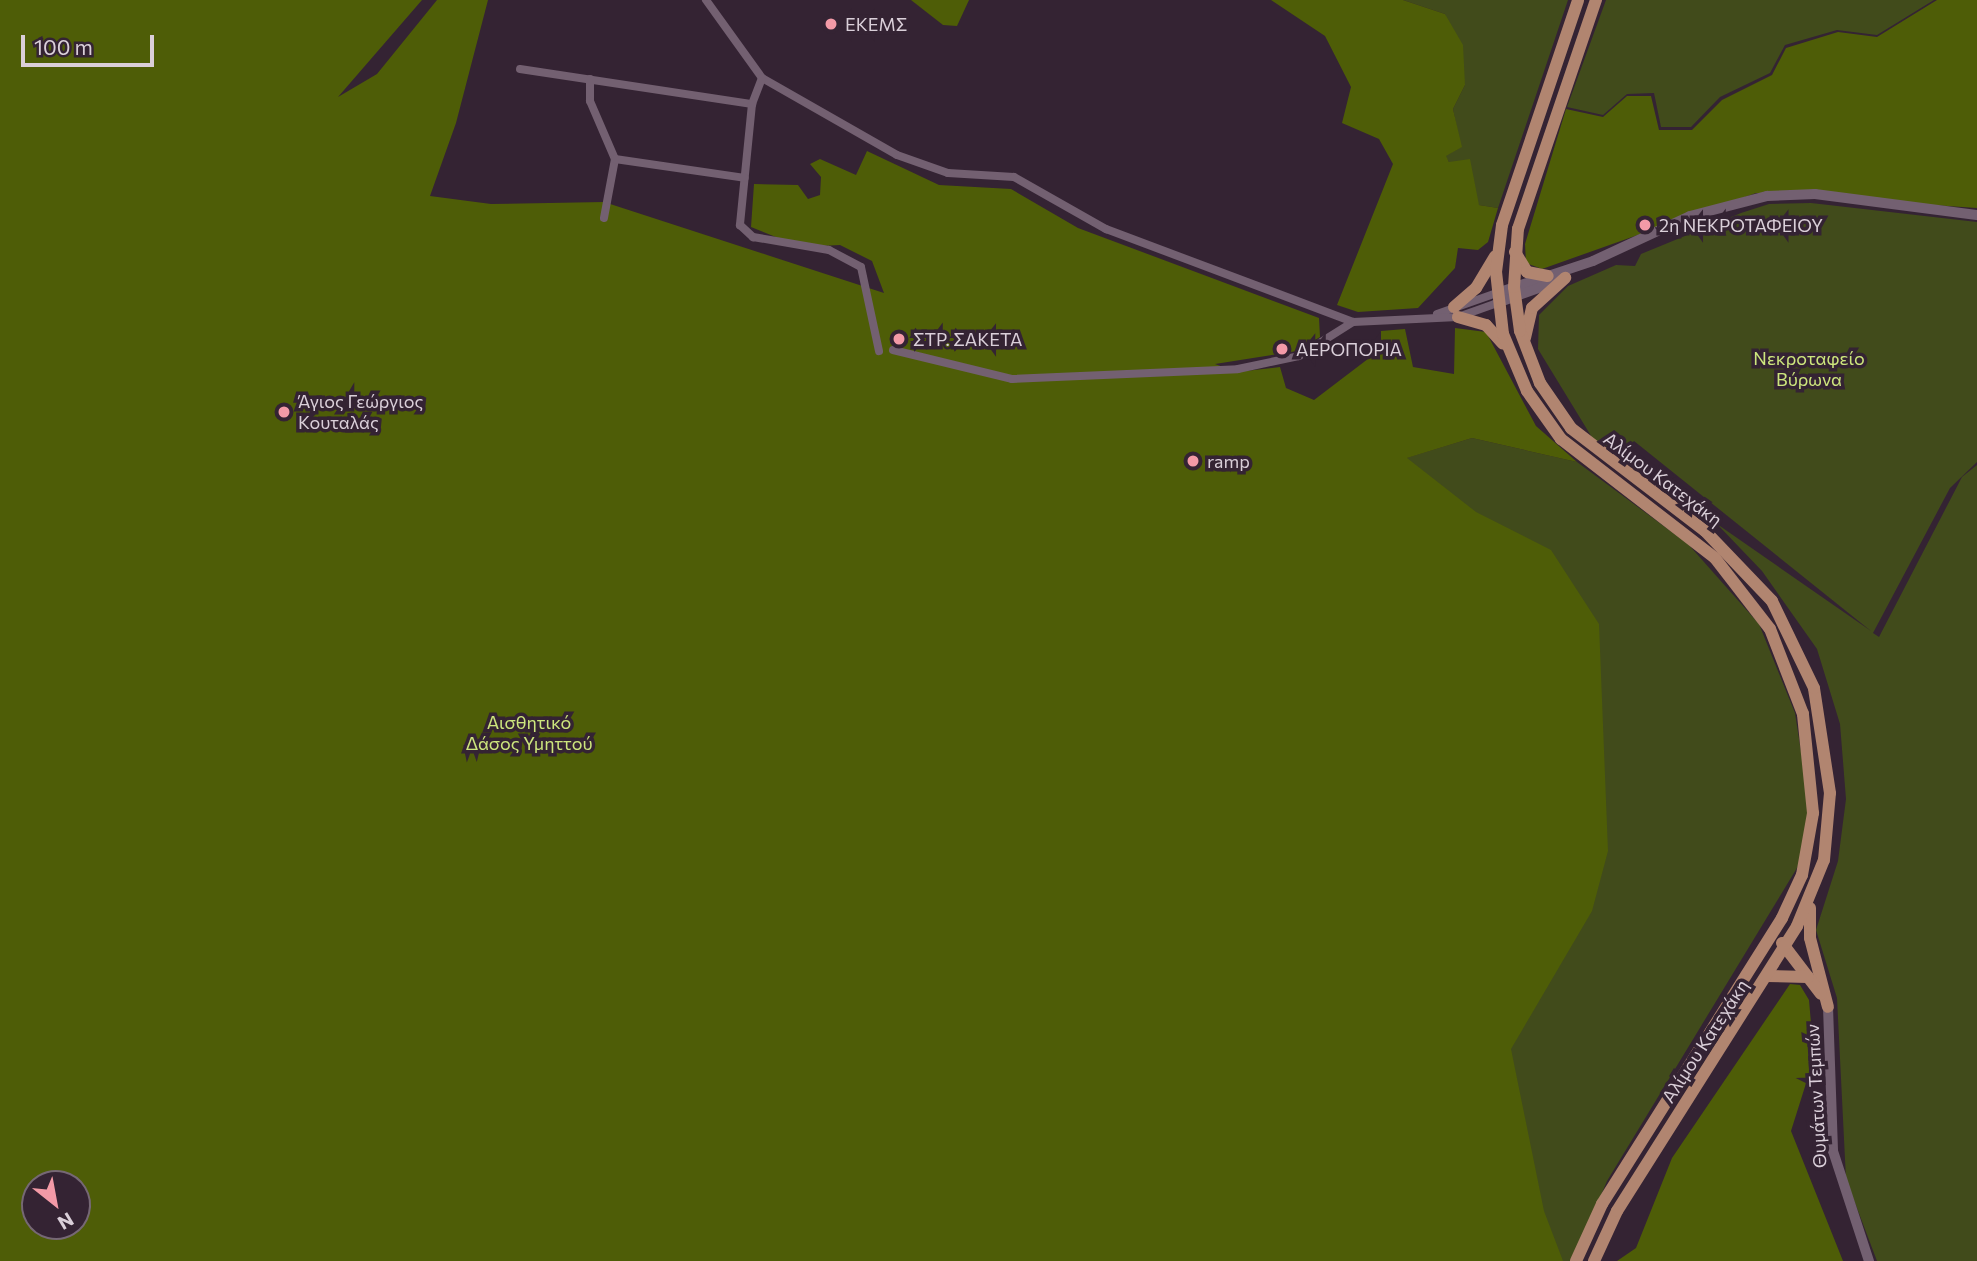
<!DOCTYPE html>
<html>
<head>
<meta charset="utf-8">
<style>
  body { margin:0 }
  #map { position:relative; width:1977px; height:1261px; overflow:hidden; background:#342333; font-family:Commissioner,sans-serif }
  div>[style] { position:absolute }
  .green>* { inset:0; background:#414b1b }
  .forest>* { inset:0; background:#4e5d07 }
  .street>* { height:8px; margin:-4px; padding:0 4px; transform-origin:4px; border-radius:4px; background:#736071 }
  .secondary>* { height:10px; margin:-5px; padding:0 5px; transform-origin:5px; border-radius:5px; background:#736071 }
  .primary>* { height:12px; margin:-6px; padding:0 6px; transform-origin:6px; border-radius:6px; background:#b18570 }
  .dots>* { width:19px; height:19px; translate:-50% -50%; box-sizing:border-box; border:4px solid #342333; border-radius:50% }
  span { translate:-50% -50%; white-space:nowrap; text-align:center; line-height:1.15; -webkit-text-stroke:7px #342333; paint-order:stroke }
  .poi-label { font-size:18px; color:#dacfd9 }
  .left { translate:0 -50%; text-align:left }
  .park-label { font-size:18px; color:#cde67d }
  .street-label { font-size:18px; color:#dacfd9 }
  .north { position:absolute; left:21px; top:1170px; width:70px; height:70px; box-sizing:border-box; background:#342333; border:2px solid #766875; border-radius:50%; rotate:149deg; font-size:19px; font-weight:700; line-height:28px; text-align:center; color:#dacfd9 }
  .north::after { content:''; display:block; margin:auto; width:24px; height:32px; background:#f39aa7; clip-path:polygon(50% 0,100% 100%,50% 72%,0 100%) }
  .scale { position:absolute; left:21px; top:35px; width:133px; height:32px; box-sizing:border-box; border:4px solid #dacfd9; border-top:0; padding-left:9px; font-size:21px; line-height:24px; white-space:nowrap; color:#dacfd9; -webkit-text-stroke:5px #342333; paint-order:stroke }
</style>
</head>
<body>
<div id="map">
  <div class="green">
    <div style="clip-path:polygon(1403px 0,1568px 0,1498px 208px,1479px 205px,1445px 156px,1461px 147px,1453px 109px,1465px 85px,1445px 14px)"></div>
    <div style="clip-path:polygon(1606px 0,1934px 0,1877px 35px,1837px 30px,1785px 45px,1770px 73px,1720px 97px,1691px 127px,1661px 127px,1654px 93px,1627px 94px,1603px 115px,1567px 107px)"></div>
    <div style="clip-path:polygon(1811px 203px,1977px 222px,1977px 462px,1950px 488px,1873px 633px,1879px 637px,1962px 477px,1977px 465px,1977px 1261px,1877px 1261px,1846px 1179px,1837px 998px,1816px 930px,1838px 861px,1846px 799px,1840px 724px,1817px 649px,1762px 571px,1717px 524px,1871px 631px,1634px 441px,1618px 458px,1611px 447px,1596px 444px,1538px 349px,1539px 315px,1568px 286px,1616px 265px,1635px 266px,1641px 254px,1741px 213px,1769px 204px)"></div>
    <div style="clip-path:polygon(1472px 438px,1577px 462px,1688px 544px,1759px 624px,1795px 713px,1802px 758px,1808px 809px,1800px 863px,1607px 1181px,1573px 1261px,1165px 1261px,1393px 462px)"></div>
  </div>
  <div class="forest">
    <div style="clip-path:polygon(evenodd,0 0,422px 0,338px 97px,377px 74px,437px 0,488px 0,456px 123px,430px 196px,491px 204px,604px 202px,884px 293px,872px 261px,840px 245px,801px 247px,751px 227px,754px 184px,798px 185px,808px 199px,820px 195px,821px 177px,810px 164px,820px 159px,856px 175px,867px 151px,939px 185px,1011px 189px,1078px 228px,1319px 318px,1320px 337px,1297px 351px,1215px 364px,1237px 372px,1280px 367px,1286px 388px,1314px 400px,1381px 349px,1381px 331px,1405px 329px,1413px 367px,1454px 374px,1455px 328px,1486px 332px,1536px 426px,1577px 462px,1472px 438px,1407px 458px,1476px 512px,1551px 550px,1599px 624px,1608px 851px,1592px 911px,1511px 1049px,1544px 1211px,1563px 1261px,0 1261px,0 0,35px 1184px,77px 1184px,77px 1226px,35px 1226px,35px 1184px)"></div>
    <div style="clip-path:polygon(911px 0,969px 0,957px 26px,943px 25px)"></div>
    <div style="clip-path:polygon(1271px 0,1403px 0,1445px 14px,1463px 45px,1465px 85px,1453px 109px,1462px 147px,1446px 156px,1449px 162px,1470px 159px,1479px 205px,1498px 208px,1488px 242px,1478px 250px,1458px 248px,1455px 268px,1418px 308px,1358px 312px,1337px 305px,1393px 164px,1379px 139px,1342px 123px,1351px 87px,1325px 36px)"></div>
    <div style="clip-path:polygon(1937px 0,1977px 0,1977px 208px,1756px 193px,1542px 269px,1526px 263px,1525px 244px,1566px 109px,1603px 117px,1627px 96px,1651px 96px,1659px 130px,1692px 130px,1722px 100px,1772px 75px,1786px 48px,1838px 32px,1877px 37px)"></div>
    <div style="clip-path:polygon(1790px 984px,1800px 985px,1809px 1000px,1814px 1058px,1791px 1131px,1843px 1261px,1617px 1261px,1636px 1248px,1672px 1158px)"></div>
  </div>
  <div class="street">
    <div style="left:706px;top:0;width:96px;rotate:54.3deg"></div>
    <div style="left:762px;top:78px;width:155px;rotate:29.7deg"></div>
    <div style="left:897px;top:155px;width:54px;rotate:19.4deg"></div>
    <div style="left:948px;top:173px;width:66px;rotate:3.5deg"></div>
    <div style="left:1014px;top:177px;width:106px;rotate:29.5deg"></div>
    <div style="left:1106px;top:229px;width:264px;rotate:20.6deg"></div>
    <div style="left:520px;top:69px;width:235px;rotate:8.6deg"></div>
    <div style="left:762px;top:78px;width:28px;rotate:111deg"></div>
    <div style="left:752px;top:104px;width:122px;rotate:95.7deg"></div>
    <div style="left:740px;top:225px;width:18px;rotate:43deg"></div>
    <div style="left:753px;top:237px;width:77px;rotate:9.7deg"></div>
    <div style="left:829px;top:250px;width:36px;rotate:28deg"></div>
    <div style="left:861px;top:267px;width:86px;rotate:77.9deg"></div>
    <div style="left:590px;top:79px;width:22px;rotate:90deg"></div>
    <div style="left:590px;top:101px;width:63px;rotate:66.7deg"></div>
    <div style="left:615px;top:159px;width:60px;rotate:100.6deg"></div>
    <div style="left:615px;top:159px;width:131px;rotate:8.3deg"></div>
    <div style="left:1437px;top:314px;width:64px;rotate:-19.3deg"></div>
    <div style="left:893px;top:350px;width:122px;rotate:13.7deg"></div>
    <div style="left:1012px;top:379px;width:226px;rotate:-2.5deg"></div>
    <div style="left:1238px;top:369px;width:62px;rotate:-12deg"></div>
    <div style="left:1299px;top:356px;width:64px;rotate:-32.2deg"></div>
    <div style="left:1353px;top:322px;width:105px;rotate:-2.7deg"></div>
    <div style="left:1458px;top:317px;width:41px;rotate:-19.7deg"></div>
  </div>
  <div class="secondary">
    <div style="left:1497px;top:293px;width:101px;rotate:-18.4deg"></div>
    <div style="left:1593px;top:261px;width:107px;rotate:-24.9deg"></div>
    <div style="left:1690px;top:216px;width:80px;rotate:-14.6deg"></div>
    <div style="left:1767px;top:196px;width:48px;rotate:-2.4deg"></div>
    <div style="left:1815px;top:194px;width:163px;rotate:7.4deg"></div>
    <div style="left:1497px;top:303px;width:68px;rotate:-19.8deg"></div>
    <div style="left:1828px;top:1007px;width:144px;rotate:88deg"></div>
    <div style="left:1833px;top:1151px;width:116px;rotate:71.9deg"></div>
  </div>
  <div class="primary">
    <div style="left:1515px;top:252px;width:23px;rotate:59deg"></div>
    <div style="left:1527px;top:272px;width:21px;rotate:11deg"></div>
    <div style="left:1454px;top:307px;width:29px;rotate:-41deg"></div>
    <div style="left:1476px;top:288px;width:37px;rotate:-59deg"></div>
    <div style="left:1458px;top:317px;width:29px;rotate:16deg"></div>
    <div style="left:1486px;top:325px;width:25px;rotate:48deg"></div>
    <div style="left:1525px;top:338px;width:31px;rotate:-77deg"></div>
    <div style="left:1532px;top:308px;width:45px;rotate:-42.3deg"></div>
    <div style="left:1810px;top:908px;width:30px;rotate:90deg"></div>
    <div style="left:1810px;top:938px;width:71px;rotate:75.4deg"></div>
    <div style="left:1782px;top:943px;width:64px;rotate:52.6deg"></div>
    <div style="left:1767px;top:976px;width:41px;rotate:1.4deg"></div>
    <div style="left:1576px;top:1261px;width:63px;rotate:-65.5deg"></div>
    <div style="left:1602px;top:1204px;width:338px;rotate:-57.8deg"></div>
    <div style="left:1782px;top:918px;width:47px;rotate:-65.1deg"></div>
    <div style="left:1802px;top:875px;width:63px;rotate:-79.9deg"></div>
    <div style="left:1813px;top:813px;width:100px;rotate:-95.8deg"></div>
    <div style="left:1803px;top:714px;width:91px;rotate:-111.2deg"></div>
    <div style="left:1770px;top:629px;width:90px;rotate:-127.8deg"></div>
    <div style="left:1715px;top:558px;width:195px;rotate:-142.3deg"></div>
    <div style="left:1561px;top:439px;width:59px;rotate:-125.3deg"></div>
    <div style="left:1527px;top:391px;width:62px;rotate:-112.8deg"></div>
    <div style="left:1503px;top:334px;width:62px;rotate:-96.4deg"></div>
    <div style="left:1496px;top:272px;width:47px;rotate:-82.7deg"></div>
    <div style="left:1502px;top:225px;width:237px;rotate:-71.3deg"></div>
    <div style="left:1594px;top:1261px;width:55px;rotate:-65.3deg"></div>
    <div style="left:1617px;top:1211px;width:337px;rotate:-57.7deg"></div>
    <div style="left:1797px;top:926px;width:71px;rotate:-67.8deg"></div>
    <div style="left:1824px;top:860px;width:67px;rotate:-84.9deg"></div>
    <div style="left:1830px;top:793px;width:106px;rotate:-98.7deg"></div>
    <div style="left:1814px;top:688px;width:97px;rotate:-115.8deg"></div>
    <div style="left:1772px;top:601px;width:97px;rotate:-133.7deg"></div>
    <div style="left:1705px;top:531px;width:169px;rotate:-142.5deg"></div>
    <div style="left:1571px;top:428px;width:55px;rotate:-124.6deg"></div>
    <div style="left:1540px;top:383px;width:56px;rotate:-111deg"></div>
    <div style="left:1520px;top:331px;width:44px;rotate:-97.8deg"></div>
    <div style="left:1514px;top:287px;width:58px;rotate:-86.1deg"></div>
    <div style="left:1518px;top:229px;width:242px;rotate:-71.2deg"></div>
  </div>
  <div class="dots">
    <div style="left:831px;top:24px;background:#f39aa7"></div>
    <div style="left:1645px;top:225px;background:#f39aa7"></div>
    <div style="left:899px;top:339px;background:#f39aa7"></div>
    <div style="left:1282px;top:349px;background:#f39aa7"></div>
    <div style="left:284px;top:412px;background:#f39aa7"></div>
    <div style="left:1193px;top:461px;background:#f39aa7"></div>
  </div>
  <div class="poi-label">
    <span class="left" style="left:845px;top:24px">ΕΚΕΜΣ</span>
    <span class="left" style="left:1659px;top:225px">2η ΝΕΚΡΟΤΑΦΕΙΟΥ</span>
    <span class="left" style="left:913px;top:339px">ΣΤΡ. ΣΑΚΕΤΑ</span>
    <span class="left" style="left:1296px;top:349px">ΑΕΡΟΠΟΡΙΑ</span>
    <span class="left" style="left:298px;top:412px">Άγιος Γεώργιος<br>Κουταλάς</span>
    <span class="left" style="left:1207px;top:461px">ramp</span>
  </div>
  <div class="park-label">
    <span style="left:1809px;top:369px">Νεκροταφείο<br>Βύρωνα</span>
    <span style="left:529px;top:733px">Αισθητικό<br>Δάσος Υμηττού</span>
  </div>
  <div class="street-label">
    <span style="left:1663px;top:479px;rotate:37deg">Αλίμου Κατεχάκη</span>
    <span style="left:1705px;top:1041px;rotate:-57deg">Αλίμου Κατεχάκη</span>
    <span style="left:1816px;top:1096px;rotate:-93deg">Θυμάτων Τεμπών</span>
  </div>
  <div class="north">N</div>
  <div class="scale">100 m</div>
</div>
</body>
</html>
